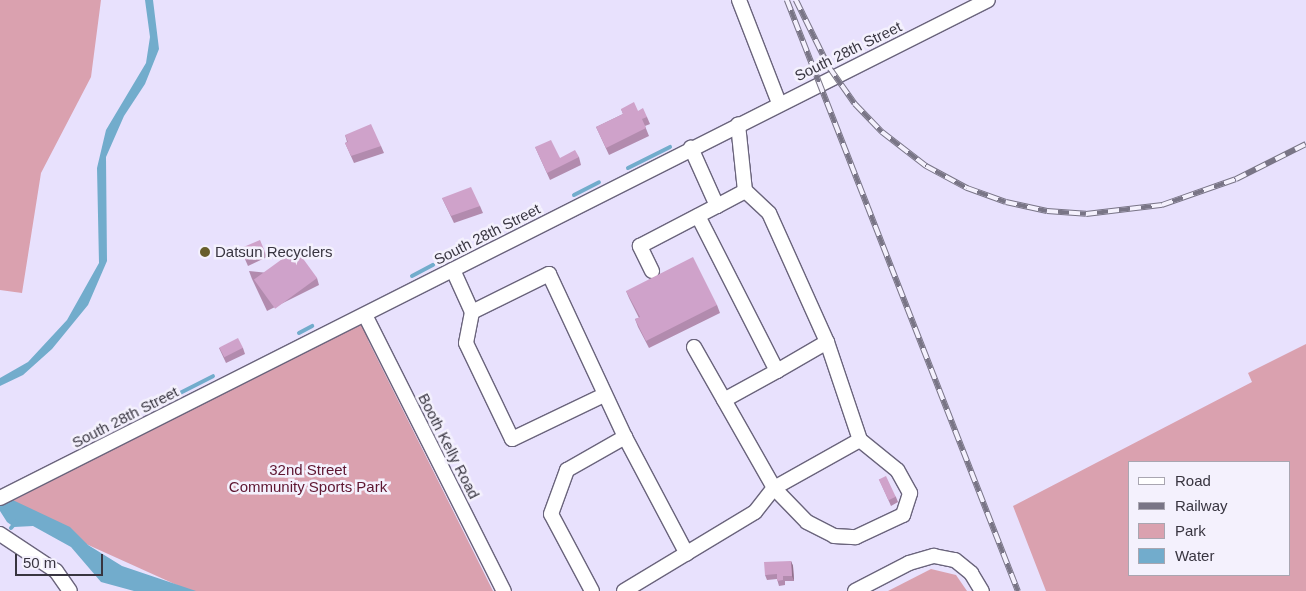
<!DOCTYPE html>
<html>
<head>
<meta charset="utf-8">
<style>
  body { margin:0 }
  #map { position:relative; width:1306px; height:591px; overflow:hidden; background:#e8e1fd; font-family:Helvetica,sans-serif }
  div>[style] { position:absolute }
  .green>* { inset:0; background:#daa1af }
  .water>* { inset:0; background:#72accc }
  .stream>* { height:4px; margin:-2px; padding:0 2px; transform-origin:2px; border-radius:2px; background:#72accc }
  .roads { filter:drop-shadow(1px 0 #6a647c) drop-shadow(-1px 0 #6a647c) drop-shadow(0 1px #6a647c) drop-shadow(0 -1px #6a647c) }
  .minor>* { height:14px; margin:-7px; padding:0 7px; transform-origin:7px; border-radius:7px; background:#fff }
  .rail>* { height:5.5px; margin-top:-2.75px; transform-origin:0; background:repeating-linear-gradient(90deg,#f4f1fd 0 11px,#797586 0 22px); box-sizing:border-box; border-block:1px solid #797586 }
  .wall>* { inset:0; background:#b28bae }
  .shaded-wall>* { inset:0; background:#91718d }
  .building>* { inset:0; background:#cfa2ca; transform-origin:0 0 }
  .dots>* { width:14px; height:14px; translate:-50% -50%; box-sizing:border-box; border:2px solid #f4f1fd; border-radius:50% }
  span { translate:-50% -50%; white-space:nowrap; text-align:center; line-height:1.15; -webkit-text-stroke:5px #f4f1fd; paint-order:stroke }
  .street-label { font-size:15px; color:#383540 }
  .poi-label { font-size:15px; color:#383540 }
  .left { translate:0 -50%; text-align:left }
  .park-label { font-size:15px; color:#5e1631 }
  .legend { position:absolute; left:1128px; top:461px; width:162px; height:115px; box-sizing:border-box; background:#f4f1fd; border:1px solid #a9a6b1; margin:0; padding:6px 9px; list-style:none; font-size:15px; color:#383540 }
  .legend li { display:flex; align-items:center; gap:10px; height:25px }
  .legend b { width:25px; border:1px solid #a9a6b1 }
  .scale { position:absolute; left:15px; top:554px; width:88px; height:22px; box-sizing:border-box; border:2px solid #383540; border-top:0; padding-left:6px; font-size:15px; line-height:18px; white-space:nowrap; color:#383540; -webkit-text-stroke:4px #f4f1fd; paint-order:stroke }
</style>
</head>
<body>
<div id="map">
  <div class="green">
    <div style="clip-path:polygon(0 0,101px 0,91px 77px,41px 173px,22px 293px,0 290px)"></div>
    <div style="clip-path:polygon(366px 321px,368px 340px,493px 591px,190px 591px,2px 506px)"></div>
    <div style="clip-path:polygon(evenodd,1306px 344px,1306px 591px,1046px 591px,1013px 506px,1252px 382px,1248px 373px,1306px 344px,1130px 462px,1290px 462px,1290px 575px,1130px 575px,1130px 462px)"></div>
    <div style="clip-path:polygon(931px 569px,956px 575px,967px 591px,888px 591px)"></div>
  </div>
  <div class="water">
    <div style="clip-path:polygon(145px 0,153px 0,159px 49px,145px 84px,124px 116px,106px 157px,107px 261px,88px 305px,52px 349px,23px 375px,0 386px,0 378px,28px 362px,67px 320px,99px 263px,97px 168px,106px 130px,146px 63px,150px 37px)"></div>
    <div style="clip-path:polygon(0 494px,70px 527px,88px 545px,122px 566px,196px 591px,134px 591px,101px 582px,71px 547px,33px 526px,14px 527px,7px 522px,0 511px)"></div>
  </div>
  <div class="stream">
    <div style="left:628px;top:168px;width:47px;rotate:-26.6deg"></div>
    <div style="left:574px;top:195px;width:28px;rotate:-27deg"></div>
    <div style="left:529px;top:217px;width:13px;rotate:-27deg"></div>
    <div style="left:478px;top:242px;width:17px;rotate:-25deg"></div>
    <div style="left:412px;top:276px;width:24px;rotate:-28deg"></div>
    <div style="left:299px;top:333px;width:15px;rotate:-28deg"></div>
    <div style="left:180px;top:393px;width:37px;rotate:-27deg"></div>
    <div style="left:11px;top:528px;width:8px;rotate:-50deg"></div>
  </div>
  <div class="roads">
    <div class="minor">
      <div style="left:739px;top:0;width:110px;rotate:68.8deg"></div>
      <div style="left:717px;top:206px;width:32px;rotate:-28deg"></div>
      <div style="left:698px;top:216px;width:174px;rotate:63deg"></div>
      <div style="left:777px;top:371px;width:58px;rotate:-30.1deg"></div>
      <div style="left:453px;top:270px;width:46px;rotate:65.7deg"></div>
      <div style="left:652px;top:271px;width:28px;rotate:-116deg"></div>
      <div style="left:640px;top:246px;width:87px;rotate:-27.5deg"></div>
      <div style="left:717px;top:206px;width:64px;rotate:-114.1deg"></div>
      <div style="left:365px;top:315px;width:309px;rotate:63.3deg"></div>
      <div style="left:694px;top:347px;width:162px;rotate:60.4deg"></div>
      <div style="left:774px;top:488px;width:98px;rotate:-29.2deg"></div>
      <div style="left:860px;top:440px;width:103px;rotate:-108.6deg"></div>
      <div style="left:827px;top:342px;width:141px;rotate:-114.2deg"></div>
      <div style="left:769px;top:213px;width:33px;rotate:-137deg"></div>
      <div style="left:745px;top:191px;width:67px;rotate:-96deg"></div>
      <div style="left:604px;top:395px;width:102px;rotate:154.4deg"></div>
      <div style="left:512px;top:439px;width:106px;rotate:-115.6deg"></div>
      <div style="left:466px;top:343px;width:32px;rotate:-79deg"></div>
      <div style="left:472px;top:312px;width:86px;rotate:-26.3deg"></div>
      <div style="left:549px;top:274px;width:180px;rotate:65deg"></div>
      <div style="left:724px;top:400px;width:60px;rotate:-28.7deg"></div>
      <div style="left:0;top:498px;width:1106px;rotate:-26.75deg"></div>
      <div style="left:0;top:534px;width:67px;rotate:33.5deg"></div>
      <div style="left:56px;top:571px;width:24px;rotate:55deg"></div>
      <div style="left:592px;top:591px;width:87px;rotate:-118deg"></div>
      <div style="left:551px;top:514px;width:47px;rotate:-70deg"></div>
      <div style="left:567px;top:470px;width:67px;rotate:-29.6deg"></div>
      <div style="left:625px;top:437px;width:132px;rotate:62.1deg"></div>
      <div style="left:624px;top:591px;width:153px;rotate:-31.1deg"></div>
      <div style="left:755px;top:512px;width:31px;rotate:-52deg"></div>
      <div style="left:774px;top:488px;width:47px;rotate:45.9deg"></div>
      <div style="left:807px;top:522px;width:30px;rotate:27deg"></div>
      <div style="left:834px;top:536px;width:22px;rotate:3deg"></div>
      <div style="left:856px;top:537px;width:52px;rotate:-25.1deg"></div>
      <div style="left:903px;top:515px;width:23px;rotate:-72deg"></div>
      <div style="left:910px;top:493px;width:26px;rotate:-119deg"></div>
      <div style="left:897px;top:470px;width:48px;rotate:-141deg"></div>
      <div style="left:855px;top:591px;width:61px;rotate:-27.4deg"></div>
      <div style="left:909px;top:563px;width:26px;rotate:-16deg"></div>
      <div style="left:934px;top:556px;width:21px;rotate:11deg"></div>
      <div style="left:955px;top:560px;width:21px;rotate:39deg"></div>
      <div style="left:971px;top:573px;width:21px;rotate:59deg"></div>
    </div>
  </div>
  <div class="rail">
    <div style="left:787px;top:0;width:635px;rotate:68.65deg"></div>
    <div style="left:796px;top:0;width:75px;rotate:63.8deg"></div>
    <div style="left:829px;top:67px;width:45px;rotate:54.9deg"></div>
    <div style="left:855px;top:104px;width:39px;rotate:46deg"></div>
    <div style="left:882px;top:132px;width:56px;rotate:37.7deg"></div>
    <div style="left:926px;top:166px;width:47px;rotate:28.2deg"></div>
    <div style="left:967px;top:188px;width:41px;rotate:19.7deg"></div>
    <div style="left:1006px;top:202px;width:42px;rotate:12.4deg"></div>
    <div style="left:1047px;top:211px;width:39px;rotate:4deg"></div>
    <div style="left:1086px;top:214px;width:77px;rotate:-6.8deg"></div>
    <div style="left:1162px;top:205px;width:78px;rotate:-19.4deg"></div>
    <div style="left:1236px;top:179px;width:78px;rotate:-26.6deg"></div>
  </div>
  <div class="wall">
    <div style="clip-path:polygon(621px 109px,638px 111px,647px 117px,650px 124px,645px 126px,649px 136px,609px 155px,596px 127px,623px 114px)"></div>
    <div style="clip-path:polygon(345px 135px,381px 146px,384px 153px,354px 163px,345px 143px,347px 142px)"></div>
    <div style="clip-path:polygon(535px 147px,560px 158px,579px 157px,581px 165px,550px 180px)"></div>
    <div style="clip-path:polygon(442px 198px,480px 206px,483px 213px,454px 223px)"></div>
    <div style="clip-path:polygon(241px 250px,265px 252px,267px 257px,248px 266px)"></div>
    <div style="clip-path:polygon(249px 271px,317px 278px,319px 285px,267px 311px,252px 279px)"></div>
    <div style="clip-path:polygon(626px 291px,717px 305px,720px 313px,649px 348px,638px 327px,635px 319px,639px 318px,629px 298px)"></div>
    <div style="clip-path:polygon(219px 348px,243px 348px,245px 354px,226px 363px)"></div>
    <div style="clip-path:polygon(879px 479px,896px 497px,898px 502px,891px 506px)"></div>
    <div style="clip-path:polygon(791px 561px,793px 566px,794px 581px,785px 581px,785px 585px,779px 586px,777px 579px,767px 580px,765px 575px)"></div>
  </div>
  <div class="shaded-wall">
    <div style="clip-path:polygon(791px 561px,793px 566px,794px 581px,792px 576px)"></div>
  </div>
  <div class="building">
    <div style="clip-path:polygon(634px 102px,638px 111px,643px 108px,647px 117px,642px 119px,646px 128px,606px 148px,596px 127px,623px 114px,621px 109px)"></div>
    <div style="clip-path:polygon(371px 124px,381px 146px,351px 156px,345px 143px,348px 142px,345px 135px)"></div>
    <div style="clip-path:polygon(551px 140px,560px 158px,575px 150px,579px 157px,547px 173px,535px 147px)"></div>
    <div style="clip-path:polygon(471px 187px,480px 206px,451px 216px,442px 198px)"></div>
    <div style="left:260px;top:240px;width:13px;height:21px;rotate:67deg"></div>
    <div style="left:296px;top:249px;width:36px;height:52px;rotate:54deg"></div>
    <div style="clip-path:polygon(693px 257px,717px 305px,646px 341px,635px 319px,640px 317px,626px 291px)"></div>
    <div style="left:238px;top:338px;width:11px;height:21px;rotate:63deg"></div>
    <div style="left:886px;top:476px;width:23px;height:8px;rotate:65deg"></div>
    <div style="clip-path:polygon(791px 561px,792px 576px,783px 576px,783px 580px,777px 581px,777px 574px,765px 575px,764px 562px)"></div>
  </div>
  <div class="dots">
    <div style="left:205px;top:252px;background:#685e2b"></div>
  </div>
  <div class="street-label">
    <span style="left:848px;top:51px;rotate:-26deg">South 28th Street</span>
    <span style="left:487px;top:234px;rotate:-27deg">South 28th Street</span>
    <span style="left:125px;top:417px;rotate:-27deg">South 28th Street</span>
    <span style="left:449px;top:446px;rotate:63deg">Booth Kelly Road</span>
  </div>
  <div class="poi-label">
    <span class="left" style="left:215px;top:252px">Datsun Recyclers</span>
  </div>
  <div class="park-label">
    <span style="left:308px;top:478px">32nd Street<br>Community Sports Park</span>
  </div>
  <ul class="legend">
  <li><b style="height:6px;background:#fff"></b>Road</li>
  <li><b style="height:6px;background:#797586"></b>Railway</li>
  <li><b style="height:14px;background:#daa1af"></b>Park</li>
  <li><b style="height:14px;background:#72accc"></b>Water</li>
  </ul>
  <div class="scale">50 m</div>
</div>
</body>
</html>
